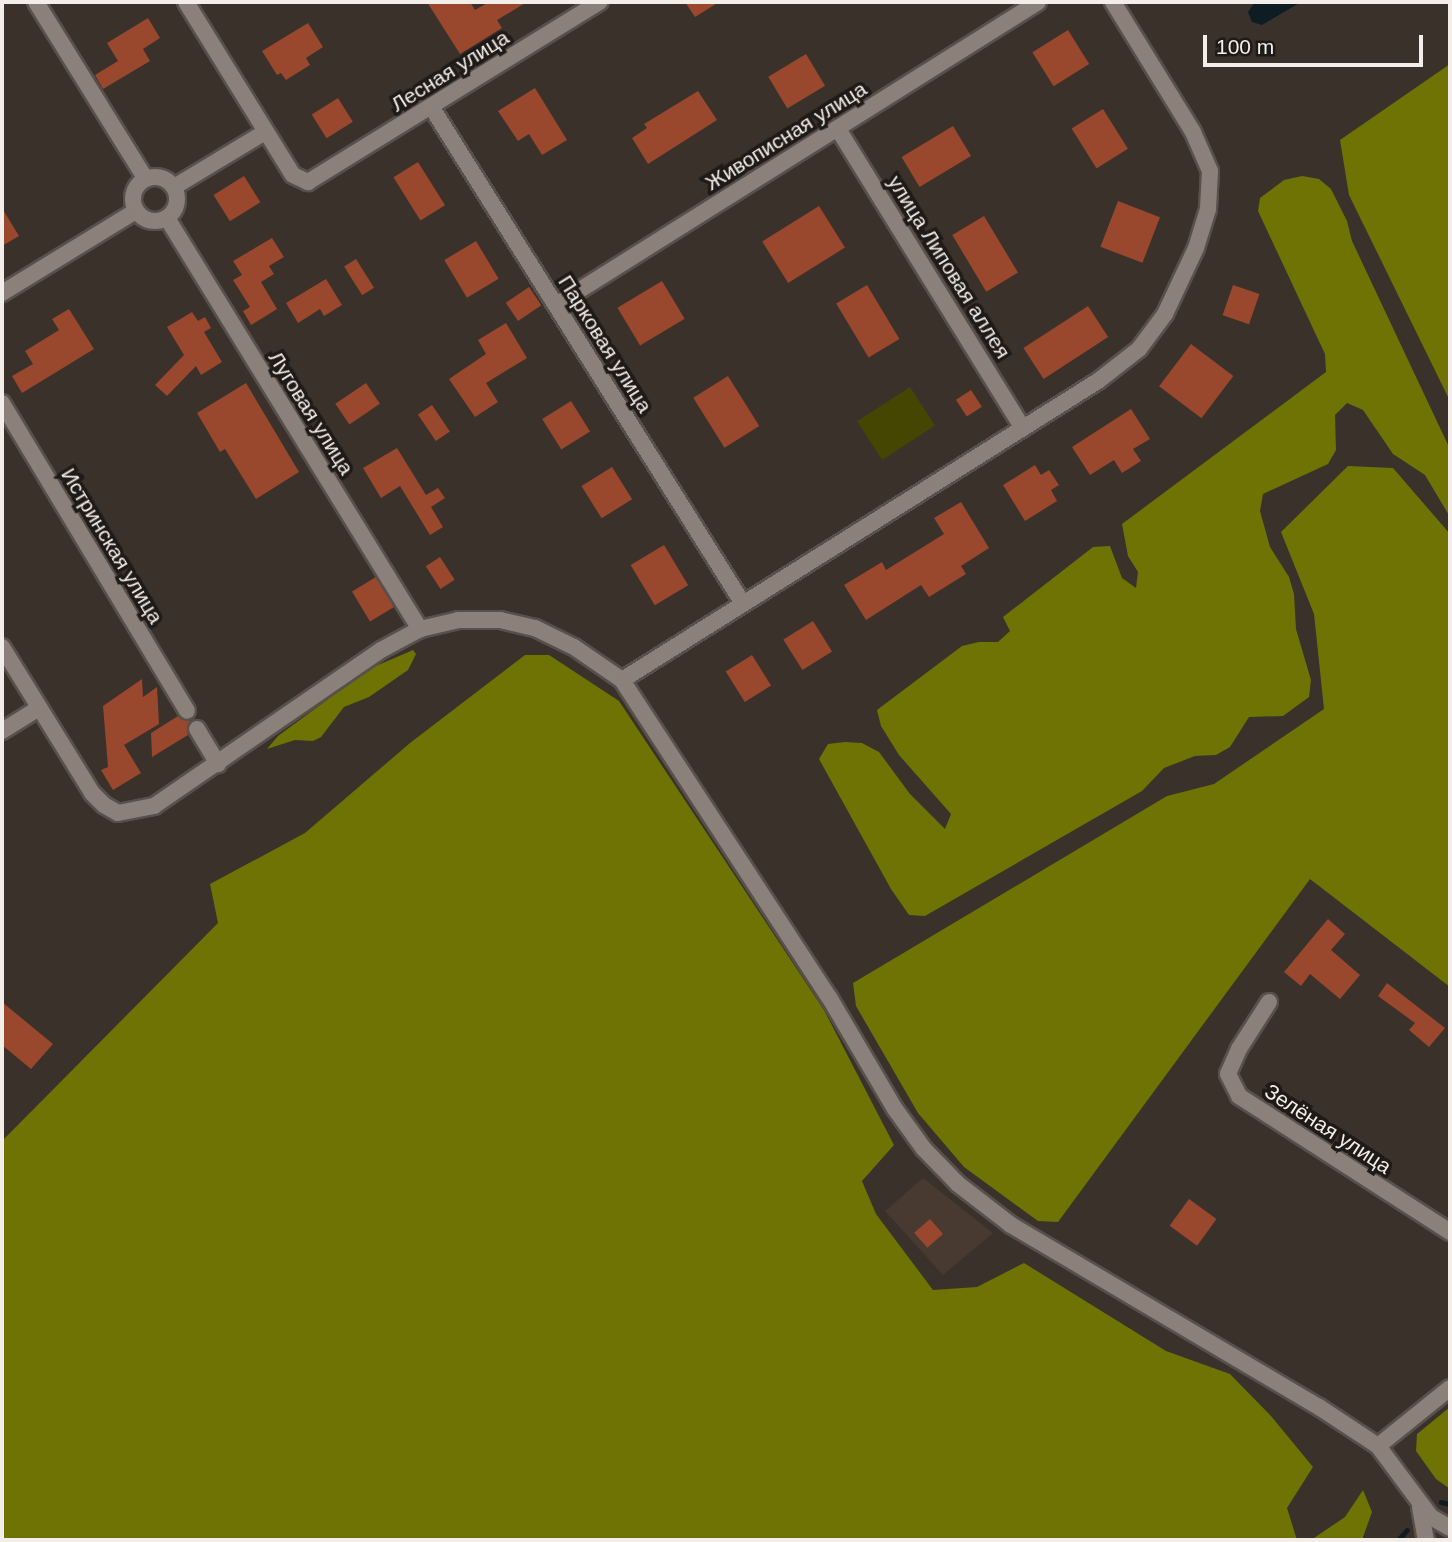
<!DOCTYPE html>
<html>
<head>
<meta charset="utf-8">
<style>
  body { margin:0 }
  #map { position:relative; width:1452px; height:1542px; overflow:hidden; background:#3a312b; font-family:Helvetica,sans-serif }
  div>[style] { position:absolute }
  .built>* { inset:0; background:#483a31 }
  .green>* { inset:0; background:#444602; transform-origin:0 0 }
  .forest>* { inset:0; background:#6e7303 }
  .water>* { inset:0; background:#0e1d23 }
  .stream>* { height:4.5px; margin:-2.25px; padding:0 2.25px; transform-origin:2.25px; border-radius:2.25px; background:#0e1d23 }
  .building>* { inset:0; background:#99472d; transform-origin:0 0 }
  .roads { filter:drop-shadow(2px 0 #58504c) drop-shadow(-2px 0 #58504c) drop-shadow(0 2px #58504c) drop-shadow(0 -2px #58504c) }
  .minor>* { height:16px; margin:-8px; padding:0 8px; transform-origin:8px; border-radius:8px; background:#8c817a }
  .minor>.ring { margin:-8px; padding:0; box-sizing:content-box; background:none; border:16px solid #8c817a; border-radius:50% }
  span { translate:-50% -50%; white-space:nowrap; text-align:center; line-height:1.15; -webkit-text-stroke:7px #1e1a17; paint-order:stroke }
  .street-label { font-size:21px; color:#f4eeea }
  .frame { position:absolute; inset:0; border:4px solid #f4eeea; pointer-events:none }
  .scale { position:absolute; left:1203px; top:35px; width:220px; height:32px; box-sizing:border-box; border:4px solid #f4eeea; border-top:0; padding-left:9px; font-size:21px; line-height:24px; white-space:nowrap; color:#f4eeea; -webkit-text-stroke:5px #1e1a17; paint-order:stroke }
</style>
</head>
<body>
<div id="map">
  <div class="built">
    <div style="clip-path:polygon(923px 1178px,993px 1233px,943px 1275px,885px 1211px)"></div>
  </div>
  <div class="green">
    <div style="left:910px;top:387px;width:46px;height:63px;rotate:57deg"></div>
  </div>
  <div class="forest">
    <div style="clip-path:polygon(1450px 64px,1450px 401px,1349px 195px,1340px 140px)"></div>
    <div style="clip-path:polygon(1302px 176px,1319px 179px,1331px 189px,1347px 221px,1352px 241px,1449px 447px,1450px 517px,1425px 475px,1393px 454px,1363px 410px,1347px 403px,1335px 415px,1336px 450px,1328px 464px,1263px 494px,1260px 511px,1270px 547px,1289px 577px,1294px 594px,1296px 629px,1311px 680px,1309px 697px,1283px 716px,1249px 717px,1230px 747px,1216px 755px,1195px 756px,1164px 768px,1142px 791px,925px 916px,909px 915px,891px 889px,819px 759px,828px 744px,845px 742px,862px 743px,879px 752px,910px 794px,945px 829px,951px 814px,899px 755px,881px 726px,877px 710px,962px 646px,979px 642px,998px 642px,1010px 631px,1003px 617px,1093px 547px,1110px 546px,1122px 578px,1136px 588px,1138px 572px,1128px 556px,1122px 524px,1326px 372px,1325px 354px,1258px 211px,1260px 198px,1284px 180px)"></div>
    <div style="clip-path:polygon(1348px 466px,1393px 468px,1450px 534px,1450px 987px,1310px 879px,1058px 1222px,1038px 1221px,964px 1167px,918px 1113px,856px 1006px,853px 983px,1167px 796px,1214px 784px,1324px 709px,1314px 614px,1281px 532px)"></div>
    <div style="clip-path:polygon(413px 650px,416px 654px,408px 670px,369px 697px,344px 707px,321px 737px,313px 741px,295px 740px,267px 749px,278px 736px,369px 669px)"></div>
    <div style="clip-path:polygon(525px 655px,549px 655px,619px 701px,824px 1010px,894px 1145px,862px 1181px,876px 1214px,933px 1290px,977px 1287px,1024px 1263px,1166px 1351px,1230px 1374px,1271px 1416px,1313px 1467px,1287px 1508px,1297px 1540px,2px 1540px,2px 1141px,218px 923px,210px 884px,305px 833px,410px 743px)"></div>
    <div style="clip-path:polygon(1450px 1407px,1450px 1489px,1436px 1479px,1416px 1451px,1417px 1434px)"></div>
    <div style="clip-path:polygon(1363px 1490px,1372px 1512px,1362px 1540px,1311px 1540px,1345px 1517px)"></div>
  </div>
  <div class="water">
    <div style="clip-path:polygon(1255px 2px,1301px 2px,1262px 25px,1252px 22px,1248px 12px)"></div>
  </div>
  <div class="stream">
    <div style="left:1441px;top:1502px;width:9px;rotate:13deg"></div>
    <div style="left:1398px;top:1540px;width:13px;rotate:-48deg"></div>
  </div>
  <div class="building">
    <div style="clip-path:polygon(427px 2px,470px 2px,475px 10px,489px 2px,527px 2px,497px 20px,502px 28px,460px 54px)"></div>
    <div style="clip-path:polygon(685px 2px,719px 2px,695px 17px)"></div>
    <div style="clip-path:polygon(148px 18px,160px 38px,143px 49px,150px 61px,103px 89px,95px 75px,118px 61px,107px 43px)"></div>
    <div style="clip-path:polygon(308px 23px,323px 47px,306px 58px,310px 65px,286px 80px,281px 73px,277px 75px,262px 51px)"></div>
    <div style="left:1068px;top:30px;width:40px;height:42px;rotate:58deg"></div>
    <div style="left:806px;top:54px;width:37px;height:44px;rotate:59deg"></div>
    <div style="clip-path:polygon(535px 88px,567px 140px,542px 155px,529px 134px,518px 141px,498px 111px)"></div>
    <div style="clip-path:polygon(698px 91px,717px 120px,648px 164px,632px 138px,647px 128px,644px 124px)"></div>
    <div style="left:338px;top:98px;width:28px;height:31px;rotate:58deg"></div>
    <div style="left:1103px;top:109px;width:47px;height:37px;rotate:58deg"></div>
    <div style="left:953px;top:126px;width:35px;height:60px;rotate:59deg"></div>
    <div style="left:418px;top:162px;width:51px;height:29px;rotate:58deg"></div>
    <div style="left:244px;top:176px;width:31px;height:36px;rotate:58deg"></div>
    <div style="left:1118px;top:201px;width:45px;height:49px;rotate:21deg"></div>
    <div style="left:819px;top:206px;width:49px;height:67px;rotate:58deg"></div>
    <div style="clip-path:polygon(2px 208px,19px 236px,2px 246px)"></div>
    <div style="left:984px;top:216px;width:66px;height:37px;rotate:59deg"></div>
    <div style="clip-path:polygon(272px 238px,284px 257px,269px 266px,274px 274px,261px 282px,277px 309px,251px 325px,243px 311px,250px 307px,233px 280px,242px 275px,233px 261px)"></div>
    <div style="left:476px;top:241px;width:44px;height:37px;rotate:59deg"></div>
    <div style="left:356px;top:259px;width:34px;height:14px;rotate:58deg"></div>
    <div style="clip-path:polygon(326px 279px,342px 305px,324px 316px,320px 309px,298px 323px,286px 303px)"></div>
    <div style="left:662px;top:281px;width:44px;height:52px;rotate:59deg"></div>
    <div style="left:867px;top:285px;width:63px;height:36px;rotate:59deg"></div>
    <div style="left:1233px;top:285px;width:28px;height:32px;rotate:19deg"></div>
    <div style="left:529px;top:287px;width:22px;height:28px;rotate:56deg"></div>
    <div style="left:1088px;top:306px;width:37px;height:77px;rotate:57deg"></div>
    <div style="clip-path:polygon(69px 309px,94px 349px,22px 393px,12px 376px,33px 364px,25px 351px,59px 330px,52px 319px)"></div>
    <div style="clip-path:polygon(192px 312px,198px 321px,205px 317px,211px 328px,204px 332px,222px 362px,201px 375px,196px 366px,167px 396px,155px 385px,184px 355px,167px 327px)"></div>
    <div style="clip-path:polygon(506px 323px,527px 358px,486px 383px,498px 402px,475px 417px,449px 379px,486px 354px,478px 340px)"></div>
    <div style="left:1191px;top:344px;width:53px;height:53px;rotate:37deg"></div>
    <div style="left:728px;top:376px;width:59px;height:41px;rotate:58deg"></div>
    <div style="clip-path:polygon(246px 383px,299px 472px,256px 499px,225px 449px,220px 452px,197px 413px)"></div>
    <div style="left:366px;top:383px;width:25px;height:37px;rotate:56deg"></div>
    <div style="left:971px;top:390px;width:20px;height:18px;rotate:57deg"></div>
    <div style="left:571px;top:401px;width:36px;height:34px;rotate:58deg"></div>
    <div style="left:432px;top:405px;width:32px;height:17px;rotate:56deg"></div>
    <div style="clip-path:polygon(1131px 409px,1150px 439px,1133px 449px,1141px 461px,1122px 473px,1114px 460px,1090px 475px,1072px 447px)"></div>
    <div style="clip-path:polygon(397px 448px,426px 495px,438px 488px,445px 498px,431px 507px,443px 527px,430px 535px,400px 486px,381px 498px,363px 468px)"></div>
    <div style="clip-path:polygon(1035px 465px,1041px 475px,1049px 470px,1059px 485px,1051px 490px,1057px 501px,1025px 521px,1003px 485px)"></div>
    <div style="left:612px;top:467px;width:38px;height:36px;rotate:58deg"></div>
    <div style="clip-path:polygon(961px 502px,989px 548px,961px 566px,966px 574px,929px 597px,921px 585px,866px 620px,844px 585px,882px 562px,886px 570px,944px 534px,934px 518px)"></div>
    <div style="left:664px;top:545px;width:47px;height:39px;rotate:59deg"></div>
    <div style="left:440px;top:557px;width:27px;height:17px;rotate:57deg"></div>
    <div style="left:376px;top:577px;width:35px;height:28px;rotate:59deg"></div>
    <div style="left:813px;top:621px;width:36px;height:35px;rotate:58deg"></div>
    <div style="left:752px;top:655px;width:36px;height:31px;rotate:58deg"></div>
    <div style="clip-path:polygon(142px 679px,143px 697px,157px 687px,159px 724px,124px 745px,141px 773px,113px 790px,101px 770px,108px 767px,103px 706px)"></div>
    <div style="clip-path:polygon(178px 716px,183px 720px,191px 721px,187px 728px,188px 735px,152px 757px,151px 733px)"></div>
    <div style="clip-path:polygon(1328px 919px,1345px 934px,1331px 950px,1360px 975px,1340px 999px,1310px 974px,1301px 986px,1284px 972px)"></div>
    <div style="clip-path:polygon(1387px 983px,1445px 1028px,1429px 1047px,1409px 1030px,1415px 1023px,1378px 996px)"></div>
    <div style="clip-path:polygon(2px 1002px,53px 1044px,31px 1069px,2px 1045px)"></div>
    <div style="left:1189px;top:1199px;width:34px;height:33px;rotate:36deg"></div>
    <div style="left:930px;top:1219px;width:20px;height:21px;rotate:49deg"></div>
  </div>
  <div class="roads">
    <div class="minor">
      <div style="left:36px;top:2px;width:207px;rotate:58.2deg"></div>
      <div style="left:186px;top:2px;width:203px;rotate:58.3deg"></div>
      <div style="left:293px;top:175px;width:17px;rotate:25deg"></div>
      <div style="left:308px;top:182px;width:343px;rotate:-31.7deg"></div>
      <div style="left:432px;top:108px;width:583px;rotate:57.89deg"></div>
      <div style="left:838px;top:129px;width:352px;rotate:58.3deg"></div>
      <div class="ring" style="left:133px;top:177px;width:28px;height:28px"></div>
      <div style="left:174px;top:187px;width:106px;rotate:-31.1deg"></div>
      <div style="left:167px;top:218px;width:483px;rotate:58.4deg"></div>
      <div style="left:2px;top:293px;width:157px;rotate:-31.5deg"></div>
      <div style="left:556px;top:305px;width:569px;rotate:-32.15deg"></div>
      <div style="left:2px;top:403px;width:359px;rotate:59deg"></div>
      <div style="left:2px;top:647px;width:172px;rotate:58.3deg"></div>
      <div style="left:92px;top:793px;width:17px;rotate:45deg"></div>
      <div style="left:104px;top:805px;width:16px;rotate:30deg"></div>
      <div style="left:118px;top:813px;width:37px;rotate:-11deg"></div>
      <div style="left:154px;top:806px;width:275px;rotate:-34.5deg"></div>
      <div style="left:381px;top:650px;width:44px;rotate:-28.3deg"></div>
      <div style="left:420px;top:629px;width:39px;rotate:-13deg"></div>
      <div style="left:458px;top:620px;width:42px"></div>
      <div style="left:500px;top:620px;width:36px;rotate:13deg"></div>
      <div style="left:535px;top:628px;width:43px;rotate:26deg"></div>
      <div style="left:574px;top:647px;width:58px;rotate:34.5deg"></div>
      <div style="left:622px;top:680px;width:379px;rotate:56.9deg"></div>
      <div style="left:829px;top:997px;width:130px;rotate:59.5deg"></div>
      <div style="left:895px;top:1109px;width:49px;rotate:54.1deg"></div>
      <div style="left:924px;top:1149px;width:49px;rotate:45.8deg"></div>
      <div style="left:958px;top:1184px;width:67px;rotate:37.7deg"></div>
      <div style="left:1011px;top:1225px;width:358px;rotate:30.6deg"></div>
      <div style="left:1319px;top:1407px;width:71px;rotate:33.5deg"></div>
      <div style="left:1378px;top:1446px;width:89px;rotate:53.3deg"></div>
      <div style="left:1431px;top:1517px;width:22px;rotate:30deg"></div>
      <div style="left:622px;top:680px;width:562px;rotate:-32.14deg"></div>
      <div style="left:1098px;top:381px;width:52px;rotate:-38deg"></div>
      <div style="left:1139px;top:349px;width:44px;rotate:-53.4deg"></div>
      <div style="left:1165px;top:314px;width:73px;rotate:-64.8deg"></div>
      <div style="left:1196px;top:248px;width:41px;rotate:-72.9deg"></div>
      <div style="left:1208px;top:209px;width:38px;rotate:-87deg"></div>
      <div style="left:1210px;top:171px;width:43px;rotate:-113.6deg"></div>
      <div style="left:1193px;top:132px;width:153px;rotate:-121.6deg"></div>
      <div style="left:197px;top:729px;width:41px;rotate:59deg"></div>
      <div style="left:2px;top:731px;width:44px;rotate:-31.9deg"></div>
      <div style="left:1269px;top:1002px;width:56px;rotate:122.6deg"></div>
      <div style="left:1239px;top:1049px;width:27px;rotate:114deg"></div>
      <div style="left:1228px;top:1074px;width:25px;rotate:63deg"></div>
      <div style="left:1239px;top:1096px;width:251px;rotate:32.8deg"></div>
      <div style="left:1378px;top:1446px;width:92px;rotate:-38.9deg"></div>
      <div style="left:1420px;top:1507px;width:34px;rotate:80deg"></div>
    </div>
  </div>
  <div class="street-label">
    <span style="left:450px;top:71px;rotate:-32deg">Лесная улица</span>
    <span style="left:786px;top:136px;rotate:-32deg">Живописная улица</span>
    <span style="left:949px;top:267px;rotate:58deg">улица Липовая аллея</span>
    <span style="left:605px;top:344px;rotate:58deg">Парковая улица</span>
    <span style="left:311px;top:413px;rotate:58deg">Луговая улица</span>
    <span style="left:112px;top:546px;rotate:59deg">Истринская улица</span>
    <span style="left:1328px;top:1129px;rotate:33deg">Зелёная улица</span>
  </div>
  <div class="frame"></div>
  <div class="scale">100 m</div>
</div>
</body>
</html>
